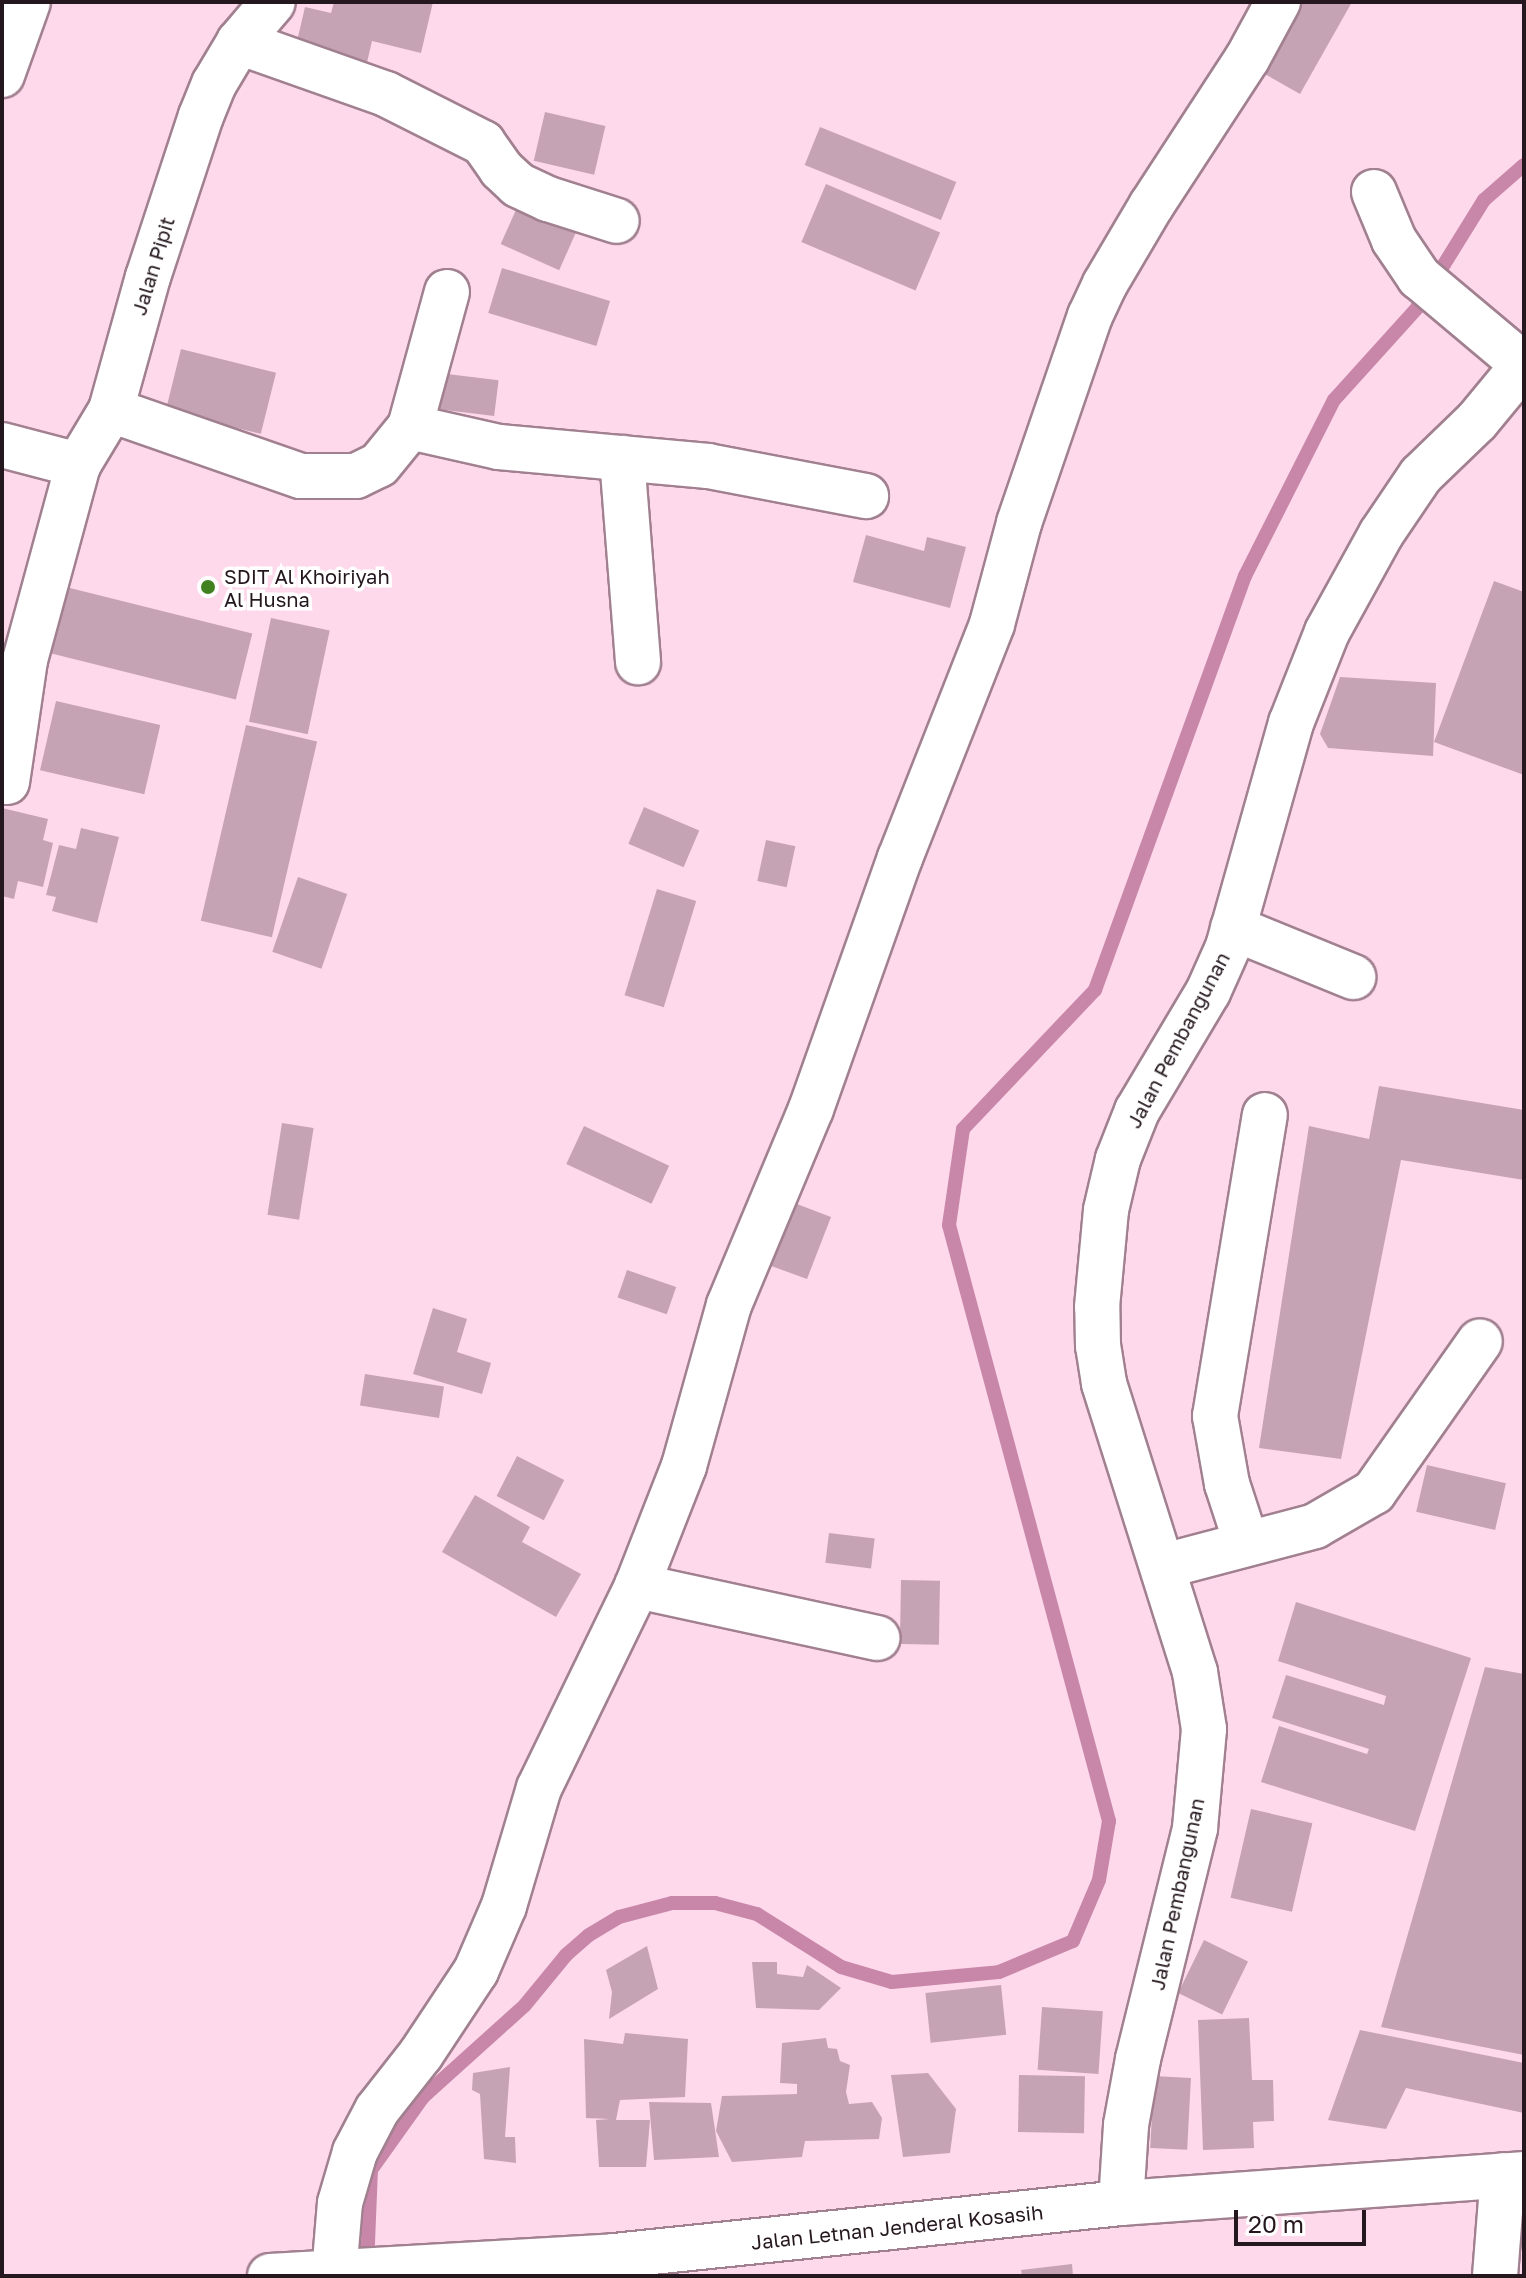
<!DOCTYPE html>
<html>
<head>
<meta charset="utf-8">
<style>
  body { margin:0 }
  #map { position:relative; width:1526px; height:2278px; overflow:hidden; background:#fed9eb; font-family:"Golos Text",sans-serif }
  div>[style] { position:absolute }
  .stream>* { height:14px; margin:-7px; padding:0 7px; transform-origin:7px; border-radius:7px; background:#c887a9 }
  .building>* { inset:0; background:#c6a3b4; transform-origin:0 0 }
  .roads { filter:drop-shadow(2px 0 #a18090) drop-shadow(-2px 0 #a18090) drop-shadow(0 2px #a18090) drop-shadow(0 -2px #a18090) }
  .minor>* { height:44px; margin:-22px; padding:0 22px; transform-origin:22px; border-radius:22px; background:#fff }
  .highway>* { height:44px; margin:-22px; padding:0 22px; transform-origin:22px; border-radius:22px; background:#fff }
  .dots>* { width:22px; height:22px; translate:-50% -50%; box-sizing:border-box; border:4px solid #fff; border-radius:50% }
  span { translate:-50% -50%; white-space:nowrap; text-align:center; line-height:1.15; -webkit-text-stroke:7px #fff; paint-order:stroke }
  .street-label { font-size:20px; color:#24171e }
  .poi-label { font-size:20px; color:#24171e }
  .left { translate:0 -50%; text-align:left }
  .frame { position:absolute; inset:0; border:4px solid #24171e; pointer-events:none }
  .scale { position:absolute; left:1234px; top:2210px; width:132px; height:36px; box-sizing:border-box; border:4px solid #24171e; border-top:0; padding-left:10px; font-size:24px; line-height:28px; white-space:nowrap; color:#24171e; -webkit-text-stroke:6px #fff; paint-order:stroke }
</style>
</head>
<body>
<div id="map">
  <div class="stream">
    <div style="left:367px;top:2268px;width:98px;rotate:-87.7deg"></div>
    <div style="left:371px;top:2170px;width:90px;rotate:-54.5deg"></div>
    <div style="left:423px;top:2097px;width:137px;rotate:-42deg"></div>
    <div style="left:525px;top:2005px;width:65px;rotate:-50.6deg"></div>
    <div style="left:566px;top:1955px;width:30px;rotate:-41deg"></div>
    <div style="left:589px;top:1935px;width:35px;rotate:-31deg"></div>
    <div style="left:619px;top:1917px;width:55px;rotate:-14.8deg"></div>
    <div style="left:672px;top:1903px;width:43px"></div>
    <div style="left:715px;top:1903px;width:43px;rotate:14.7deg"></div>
    <div style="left:757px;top:1914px;width:99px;rotate:32.2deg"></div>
    <div style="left:841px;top:1967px;width:53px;rotate:16.4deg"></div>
    <div style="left:892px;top:1982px;width:107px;rotate:-5.3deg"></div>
    <div style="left:999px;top:1972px;width:80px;rotate:-22.7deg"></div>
    <div style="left:1073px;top:1941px;width:66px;rotate:-66.9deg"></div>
    <div style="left:1099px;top:1880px;width:60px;rotate:-80.4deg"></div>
    <div style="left:1109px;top:1821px;width:617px;rotate:-105.03deg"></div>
    <div style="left:949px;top:1225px;width:97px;rotate:-81.7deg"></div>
    <div style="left:963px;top:1129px;width:192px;rotate:-46.5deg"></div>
    <div style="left:1095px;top:990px;width:440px;rotate:-70.1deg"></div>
    <div style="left:1245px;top:576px;width:197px;rotate:-63.2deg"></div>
    <div style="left:1334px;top:400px;width:124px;rotate:-47.9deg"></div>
    <div style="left:1417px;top:308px;width:127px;rotate:-58.2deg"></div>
    <div style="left:1484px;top:200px;width:53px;rotate:-41.2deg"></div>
  </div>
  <div class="building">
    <div style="clip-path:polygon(334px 2px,433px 2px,421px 53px,372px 41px,365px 71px,294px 54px,305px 7px,331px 13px)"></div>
    <div style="clip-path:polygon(1285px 2px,1352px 2px,1300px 94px,1249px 65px)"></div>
    <div style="left:545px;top:112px;width:62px;height:50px;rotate:13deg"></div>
    <div style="left:820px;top:127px;width:147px;height:41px;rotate:22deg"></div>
    <div style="left:826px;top:184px;width:124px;height:63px;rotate:23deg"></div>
    <div style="left:519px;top:203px;width:64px;height:45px;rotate:24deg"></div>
    <div style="left:502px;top:268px;width:113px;height:47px;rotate:17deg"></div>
    <div style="left:181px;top:349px;width:98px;height:63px;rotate:14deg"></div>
    <div style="left:439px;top:373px;width:60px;height:36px;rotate:7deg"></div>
    <div style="clip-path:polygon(866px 535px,924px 551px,927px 537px,966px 547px,950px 608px,853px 582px)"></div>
    <div style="clip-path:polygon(1494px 581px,1524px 592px,1524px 775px,1434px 742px)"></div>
    <div style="left:66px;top:587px;width:192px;height:68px;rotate:14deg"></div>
    <div style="left:271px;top:618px;width:60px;height:106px;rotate:12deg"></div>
    <div style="clip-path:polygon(1340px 677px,1436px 683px,1433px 756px,1328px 748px,1320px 734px)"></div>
    <div style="left:56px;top:701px;width:107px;height:71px;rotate:13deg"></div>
    <div style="left:246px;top:725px;width:73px;height:201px;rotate:13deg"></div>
    <div style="left:644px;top:807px;width:60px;height:40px;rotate:23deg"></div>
    <div style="clip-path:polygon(2px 808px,48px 819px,43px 840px,53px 843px,43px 887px,18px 881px,14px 899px,2px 896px)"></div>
    <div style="clip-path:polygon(81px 828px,119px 837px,97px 923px,52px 911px,56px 897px,46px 895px,59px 845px,76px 849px)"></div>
    <div style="left:766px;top:840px;width:30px;height:42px;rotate:12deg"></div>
    <div style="left:298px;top:877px;width:52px;height:79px;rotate:19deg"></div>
    <div style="left:657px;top:889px;width:41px;height:111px;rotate:17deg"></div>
    <div style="clip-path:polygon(1379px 1086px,1524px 1110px,1524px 1180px,1401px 1160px,1341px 1459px,1259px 1448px,1309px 1126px,1369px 1139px)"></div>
    <div style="left:282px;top:1123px;width:32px;height:93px;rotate:9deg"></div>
    <div style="left:584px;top:1126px;width:94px;height:42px;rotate:25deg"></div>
    <div style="clip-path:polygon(776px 1196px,831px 1217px,807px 1279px,763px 1263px)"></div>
    <div style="left:627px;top:1270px;width:52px;height:29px;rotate:19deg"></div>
    <div style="clip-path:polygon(433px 1308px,467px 1319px,457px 1352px,491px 1363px,482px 1394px,413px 1374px)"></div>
    <div style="left:365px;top:1374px;width:80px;height:32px;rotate:9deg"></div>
    <div style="left:517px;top:1456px;width:53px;height:45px;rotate:27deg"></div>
    <div style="left:1427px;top:1465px;width:81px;height:48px;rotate:13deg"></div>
    <div style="clip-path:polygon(475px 1495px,530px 1527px,522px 1542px,581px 1574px,556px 1617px,442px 1552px)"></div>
    <div style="left:829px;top:1533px;width:46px;height:30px;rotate:7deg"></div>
    <div style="left:901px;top:1580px;width:39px;height:64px;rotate:1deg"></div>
    <div style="clip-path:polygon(1296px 1602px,1471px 1658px,1415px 1831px,1261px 1782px,1279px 1726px,1367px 1754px,1369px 1749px,1272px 1718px,1286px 1675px,1384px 1705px,1386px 1696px,1278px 1661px)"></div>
    <div style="clip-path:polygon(1485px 1667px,1524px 1674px,1524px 2055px,1381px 2027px)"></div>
    <div style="left:1251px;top:1809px;width:63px;height:91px;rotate:13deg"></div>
    <div style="left:1204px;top:1940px;width:49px;height:59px;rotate:26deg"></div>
    <div style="clip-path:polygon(647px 1946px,658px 1989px,609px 2019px,612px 1992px,606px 1970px)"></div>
    <div style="clip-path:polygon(752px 1962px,777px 1962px,777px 1974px,803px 1977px,807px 1965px,841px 1988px,819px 2010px,756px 2008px)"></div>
    <div style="left:1001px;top:1985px;width:50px;height:76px;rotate:84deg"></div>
    <div style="left:1042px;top:2007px;width:61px;height:63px;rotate:4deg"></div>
    <div style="clip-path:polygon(1249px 2018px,1252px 2080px,1273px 2080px,1274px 2121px,1253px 2122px,1254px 2148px,1203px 2150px,1198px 2020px)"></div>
    <div style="clip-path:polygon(1360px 2030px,1524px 2063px,1524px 2113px,1406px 2088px,1386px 2129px,1328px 2120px)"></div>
    <div style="clip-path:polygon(625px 2033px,688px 2039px,685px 2097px,620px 2100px,616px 2120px,650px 2120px,646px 2167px,599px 2167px,596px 2120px,610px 2119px,586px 2118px,584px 2039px,623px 2044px)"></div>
    <div style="clip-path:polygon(826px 2038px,828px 2048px,837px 2049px,840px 2061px,850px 2065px,846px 2092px,849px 2104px,872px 2102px,882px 2118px,879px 2139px,805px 2141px,802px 2157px,732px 2162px,716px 2131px,722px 2096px,797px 2094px,797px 2084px,780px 2083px,782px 2043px)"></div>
    <div style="clip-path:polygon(510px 2067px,505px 2137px,515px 2137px,516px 2163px,484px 2159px,480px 2094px,472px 2090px,473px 2073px)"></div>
    <div style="clip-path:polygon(928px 2073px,956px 2109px,950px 2153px,903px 2157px,891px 2075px)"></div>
    <div style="left:1019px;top:2075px;width:66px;height:57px;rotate:1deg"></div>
    <div style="left:1154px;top:2076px;width:37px;height:72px;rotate:3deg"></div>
    <div style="clip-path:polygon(649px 2102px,711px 2103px,719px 2157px,654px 2160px)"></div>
    <div style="clip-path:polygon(1072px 2264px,1073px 2276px,1022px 2276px,1021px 2270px)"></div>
  </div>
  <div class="roads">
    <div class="minor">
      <div style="left:239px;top:42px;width:156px;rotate:19.5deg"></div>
      <div style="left:386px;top:94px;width:109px;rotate:26.8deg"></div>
      <div style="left:483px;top:143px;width:32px;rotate:55deg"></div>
      <div style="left:501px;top:169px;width:23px;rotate:43deg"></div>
      <div style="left:518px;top:185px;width:33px;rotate:25deg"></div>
      <div style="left:548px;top:199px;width:72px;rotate:17.7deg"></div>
      <div style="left:2px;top:75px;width:77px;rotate:-70.4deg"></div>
      <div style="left:1374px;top:192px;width:52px;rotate:67.4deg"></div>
      <div style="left:1394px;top:240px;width:45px;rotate:56deg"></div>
      <div style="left:1419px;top:277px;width:137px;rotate:40deg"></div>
      <div style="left:111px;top:410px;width:201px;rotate:19.2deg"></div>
      <div style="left:301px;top:476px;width:55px"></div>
      <div style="left:356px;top:476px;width:25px;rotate:-26deg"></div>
      <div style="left:379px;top:465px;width:49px;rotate:-50.8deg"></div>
      <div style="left:410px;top:427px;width:140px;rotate:-74.7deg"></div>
      <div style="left:410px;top:427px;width:91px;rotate:12.7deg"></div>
      <div style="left:499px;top:447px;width:210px;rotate:5.2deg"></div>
      <div style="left:708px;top:466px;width:161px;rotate:10.8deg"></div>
      <div style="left:2px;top:445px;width:79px;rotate:14.7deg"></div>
      <div style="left:78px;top:465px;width:64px;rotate:-59deg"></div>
      <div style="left:111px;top:410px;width:138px;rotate:-74.5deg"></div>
      <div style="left:148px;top:277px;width:169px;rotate:-71.8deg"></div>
      <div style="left:201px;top:116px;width:35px;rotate:-68deg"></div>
      <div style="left:214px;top:84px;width:49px;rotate:-59.2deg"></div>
      <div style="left:239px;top:42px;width:52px;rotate:-49.6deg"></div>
      <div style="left:622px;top:458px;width:205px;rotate:85.5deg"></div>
      <div style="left:7px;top:782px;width:123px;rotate:-81.6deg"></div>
      <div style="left:25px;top:660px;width:202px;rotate:-74.8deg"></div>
      <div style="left:1233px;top:928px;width:130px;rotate:22.2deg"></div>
      <div style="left:1246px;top:1542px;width:61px;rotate:-108.1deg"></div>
      <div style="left:1227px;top:1484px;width:69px;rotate:-100deg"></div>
      <div style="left:1215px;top:1416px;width:305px;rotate:-80.6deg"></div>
      <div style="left:1164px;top:1566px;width:156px;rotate:-14.8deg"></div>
      <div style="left:1315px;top:1526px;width:68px;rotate:-30deg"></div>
      <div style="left:1374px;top:1492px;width:184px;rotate:-54.9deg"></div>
      <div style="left:637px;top:1586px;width:246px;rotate:12.2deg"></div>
      <div style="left:1121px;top:2203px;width:78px;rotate:-86.3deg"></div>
      <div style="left:1126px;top:2125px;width:67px;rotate:-79.7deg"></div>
      <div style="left:1138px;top:2059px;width:238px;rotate:-76.1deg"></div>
      <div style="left:1195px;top:1828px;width:99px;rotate:-84.8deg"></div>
      <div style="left:1204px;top:1729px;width:58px;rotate:-99deg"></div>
      <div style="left:1195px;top:1672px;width:303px;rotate:-107.5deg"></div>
      <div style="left:1104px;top:1383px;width:37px;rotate:-99deg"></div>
      <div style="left:1098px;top:1346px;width:39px;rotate:-91deg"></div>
      <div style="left:1097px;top:1307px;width:97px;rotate:-84.7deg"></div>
      <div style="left:1106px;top:1210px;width:52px;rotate:-76.8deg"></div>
      <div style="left:1118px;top:1159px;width:52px;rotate:-68.4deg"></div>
      <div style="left:1137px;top:1111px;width:139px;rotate:-59.2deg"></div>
      <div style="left:1208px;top:992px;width:49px;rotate:-66deg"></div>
      <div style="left:1228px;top:947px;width:233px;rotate:-74.3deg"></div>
      <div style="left:1291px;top:723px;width:98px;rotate:-68.4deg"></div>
      <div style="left:1327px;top:632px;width:112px;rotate:-61.1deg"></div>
      <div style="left:1381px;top:534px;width:71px;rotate:-55.9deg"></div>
      <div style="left:1421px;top:475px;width:78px;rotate:-44deg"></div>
      <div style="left:1477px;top:421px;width:74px;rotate:-50.5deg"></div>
      <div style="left:334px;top:2274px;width:71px;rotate:-85.2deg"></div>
      <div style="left:340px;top:2203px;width:53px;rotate:-73.6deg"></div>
      <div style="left:355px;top:2152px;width:47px;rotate:-62.4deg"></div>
      <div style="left:377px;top:2110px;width:71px;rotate:-51.8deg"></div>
      <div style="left:421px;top:2054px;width:100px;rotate:-56.5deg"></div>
      <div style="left:476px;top:1971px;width:71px;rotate:-66.7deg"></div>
      <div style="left:504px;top:1906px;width:123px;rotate:-73.5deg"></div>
      <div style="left:539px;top:1788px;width:225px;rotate:-64.1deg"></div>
      <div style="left:637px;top:1586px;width:129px;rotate:-68.6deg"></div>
      <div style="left:684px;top:1466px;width:167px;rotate:-74.4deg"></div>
      <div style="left:729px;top:1305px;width:212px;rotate:-67.3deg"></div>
      <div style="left:811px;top:1109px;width:266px;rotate:-70.5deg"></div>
      <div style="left:900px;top:858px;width:251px;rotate:-68.5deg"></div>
      <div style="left:992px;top:624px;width:105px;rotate:-75deg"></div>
      <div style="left:1019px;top:523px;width:219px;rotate:-71.1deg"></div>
      <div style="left:1090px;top:316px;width:35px;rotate:-65deg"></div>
      <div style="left:1105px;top:284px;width:91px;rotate:-59.5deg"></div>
      <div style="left:1151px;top:206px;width:176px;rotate:-56.9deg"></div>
      <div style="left:1247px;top:59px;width:65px;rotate:-61.5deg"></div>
      <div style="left:1495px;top:2276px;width:101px;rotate:-85.5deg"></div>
    </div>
    <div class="highway">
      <div style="left:270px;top:2276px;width:345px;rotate:-3.3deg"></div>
      <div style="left:614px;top:2256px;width:510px;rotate:-5.97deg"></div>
      <div style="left:1121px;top:2203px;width:404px;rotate:-4.1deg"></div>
    </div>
  </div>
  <div class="dots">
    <div style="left:208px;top:587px;background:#428120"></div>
  </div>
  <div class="street-label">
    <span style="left:153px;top:266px;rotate:-73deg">Jalan Pipit</span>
    <span style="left:1178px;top:1040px;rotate:-62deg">Jalan Pembangunan</span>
    <span style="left:1177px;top:1894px;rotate:-78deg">Jalan Pembangunan</span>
    <span style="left:897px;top:2227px;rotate:-6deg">Jalan Letnan Jenderal Kosasih</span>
  </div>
  <div class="poi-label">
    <span class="left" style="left:224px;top:588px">SDIT Al Khoiriyah<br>Al Husna</span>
  </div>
  <div class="frame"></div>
  <div class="scale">20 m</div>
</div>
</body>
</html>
